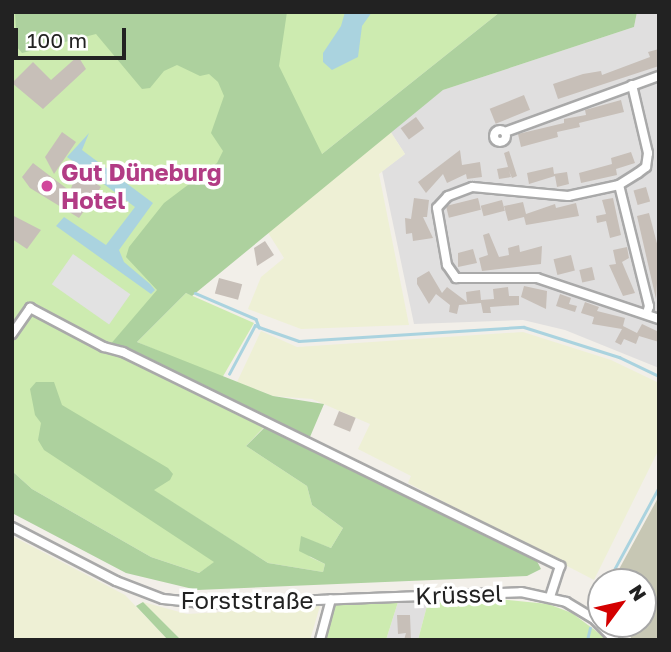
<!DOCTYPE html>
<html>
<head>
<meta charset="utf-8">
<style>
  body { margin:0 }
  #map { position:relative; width:671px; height:652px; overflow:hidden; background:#f2efe9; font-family:"Golos Text",sans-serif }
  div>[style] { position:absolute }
  .residential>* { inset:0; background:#e0dfdf }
  .construction>* { inset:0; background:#c7c7b4 }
  .farmland>* { inset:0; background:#eef0d5 }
  .grass>* { inset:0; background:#cdebb0 }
  .forest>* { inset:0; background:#add19e }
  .parking>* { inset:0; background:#e2e2e2; transform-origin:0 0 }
  .water>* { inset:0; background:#aad3df }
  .stream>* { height:2.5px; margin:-1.25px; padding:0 1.25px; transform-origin:1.25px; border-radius:1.25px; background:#aad3df }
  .building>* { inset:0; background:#c7bfb8; transform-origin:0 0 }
  .roads { filter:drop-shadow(2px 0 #a9a9a9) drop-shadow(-2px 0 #a9a9a9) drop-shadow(0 2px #a9a9a9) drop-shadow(0 -2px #a9a9a9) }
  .minor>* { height:8px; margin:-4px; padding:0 4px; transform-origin:4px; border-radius:4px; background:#fff }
  .minor>.ring { margin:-4px; padding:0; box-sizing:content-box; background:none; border:8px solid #fff; border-radius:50% }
  .dots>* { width:19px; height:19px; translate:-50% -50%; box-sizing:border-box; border:4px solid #fff; border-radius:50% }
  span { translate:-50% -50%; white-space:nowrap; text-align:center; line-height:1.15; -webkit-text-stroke:7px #fff; paint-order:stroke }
  .hotel-label { font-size:24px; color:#b23c85; font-weight:700 }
  .left { translate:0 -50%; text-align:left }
  .street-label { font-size:24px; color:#222 }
  .frame { position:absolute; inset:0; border:14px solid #222; pointer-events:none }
  .north { position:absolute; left:587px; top:568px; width:70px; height:70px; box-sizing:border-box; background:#fff; border:2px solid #a7a7a7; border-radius:50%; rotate:57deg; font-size:19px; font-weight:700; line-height:28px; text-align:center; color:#222 }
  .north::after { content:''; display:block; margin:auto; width:24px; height:32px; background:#d40000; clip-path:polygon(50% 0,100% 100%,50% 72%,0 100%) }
  .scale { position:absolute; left:14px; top:28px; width:112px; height:32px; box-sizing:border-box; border:4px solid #222; border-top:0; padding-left:9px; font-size:21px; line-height:24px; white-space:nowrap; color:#222; -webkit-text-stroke:5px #fff; paint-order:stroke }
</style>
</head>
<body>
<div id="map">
  <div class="residential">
    <div style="clip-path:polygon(637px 12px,659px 12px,659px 368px,565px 330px,523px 320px,414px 324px,382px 171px,405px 154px,390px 131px,443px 90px,634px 27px)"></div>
    <div style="clip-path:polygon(398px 602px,428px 602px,418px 640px,386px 640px)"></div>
  </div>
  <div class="construction">
    <div style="clip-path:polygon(659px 496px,659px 640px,632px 640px,625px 624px,643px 624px,643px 582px,612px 582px)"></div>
  </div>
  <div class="farmland">
    <div style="clip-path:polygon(390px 131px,405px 154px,379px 174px,409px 325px,301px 329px,248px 309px,261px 277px,284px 258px,267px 231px)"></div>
    <div style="clip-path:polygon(261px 331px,297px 347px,523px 332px,611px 360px,659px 383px,659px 449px,594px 580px,408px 483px,411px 476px,358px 449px,370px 424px,312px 399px,273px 396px,237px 382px)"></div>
    <div style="clip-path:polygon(12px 536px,125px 595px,168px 640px,12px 640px)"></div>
    <div style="clip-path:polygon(143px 602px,187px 614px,320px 606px,310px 640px,181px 640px)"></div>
  </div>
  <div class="grass">
    <div style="clip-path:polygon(12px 12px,500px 12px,322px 154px,109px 346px,267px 424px,246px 446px,307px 486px,312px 505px,343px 528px,331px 548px,301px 537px,310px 557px,325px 564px,323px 572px,268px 563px,153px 490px,162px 526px,215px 562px,199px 573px,151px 557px,32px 489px,12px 471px)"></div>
    <div style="clip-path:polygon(186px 293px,254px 323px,222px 378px,137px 342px)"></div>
    <div style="clip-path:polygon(489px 598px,548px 604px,572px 613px,608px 640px,418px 640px,428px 602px)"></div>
    <div style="clip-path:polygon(398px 602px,386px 640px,324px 640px,335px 605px)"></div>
  </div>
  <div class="forest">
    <div style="clip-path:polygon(15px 12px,287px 12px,279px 66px,322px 154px,500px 12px,637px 12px,634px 27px,443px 90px,192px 296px,186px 293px,137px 342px,273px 396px,324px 404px,307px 444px,536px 559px,541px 569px,527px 576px,197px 590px,126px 573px,12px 513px,12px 471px,32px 489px,151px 557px,199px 573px,214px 562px,44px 450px,38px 440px,41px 423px,35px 415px,30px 389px,36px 382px,54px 382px,62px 405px,168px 468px,173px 474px,170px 480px,154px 490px,268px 563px,323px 572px,325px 564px,299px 551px,301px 536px,331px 548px,343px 528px,312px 505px,307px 486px,246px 446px,267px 425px,109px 346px,157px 290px,126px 257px,129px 247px,164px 203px,217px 163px,223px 151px,211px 133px,224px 96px,218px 82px,209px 74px,200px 76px,177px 65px,164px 71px,150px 88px,142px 89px,96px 34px,22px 53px,17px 47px)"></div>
    <div style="clip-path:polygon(143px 602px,181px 640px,168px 640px,136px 606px)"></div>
  </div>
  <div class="parking">
    <div style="left:73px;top:254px;width:70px;height:37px;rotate:35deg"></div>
  </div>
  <div class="water">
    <div style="clip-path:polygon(345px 12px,372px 12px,362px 26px,358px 57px,332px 70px,323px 62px,323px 53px,341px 26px)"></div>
    <div style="clip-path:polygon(89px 133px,82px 150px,153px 203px,119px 250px,124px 262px,150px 284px,155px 290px,151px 294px,56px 226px,64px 217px,106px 245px,135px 207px,67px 157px)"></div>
  </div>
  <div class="stream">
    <div style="left:195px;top:293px;width:66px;rotate:23.1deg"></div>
    <div style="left:256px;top:319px;width:9px;rotate:69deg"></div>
    <div style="left:259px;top:327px;width:42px;rotate:19.3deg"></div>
    <div style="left:299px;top:341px;width:225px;rotate:-3.6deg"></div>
    <div style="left:524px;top:327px;width:100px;rotate:17.5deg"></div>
    <div style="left:619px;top:357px;width:44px;rotate:25.4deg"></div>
    <div style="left:229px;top:374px;width:55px;rotate:-62deg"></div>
    <div style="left:255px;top:325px;width:4px;rotate:27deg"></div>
    <div style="left:609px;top:579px;width:105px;rotate:-61.5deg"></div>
    <div style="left:587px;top:640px;width:12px;rotate:-76deg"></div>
  </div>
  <div class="building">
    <div style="clip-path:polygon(659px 49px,659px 66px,558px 99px,553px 84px,583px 74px,601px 71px,602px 75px,650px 57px,648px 52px)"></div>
    <div style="clip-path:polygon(78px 56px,86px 69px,43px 109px,12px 83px,33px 62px,51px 80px)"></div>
    <div style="left:524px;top:95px;width:16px;height:37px;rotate:68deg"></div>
    <div style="clip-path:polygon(621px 100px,624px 112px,579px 123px,580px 127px,557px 132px,558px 137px,521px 147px,518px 134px,564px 123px,564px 119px,586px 115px,585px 110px)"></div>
    <div style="left:416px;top:117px;width:14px;height:19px;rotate:54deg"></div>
    <div style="clip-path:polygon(62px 132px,76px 142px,54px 174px,45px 157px)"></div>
    <div style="clip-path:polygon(460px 150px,462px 165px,480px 162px,482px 177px,467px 179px,466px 174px,447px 183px,443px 174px,426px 193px,418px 182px)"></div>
    <div style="clip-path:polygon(509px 151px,517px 176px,512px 178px,509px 171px,511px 177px,499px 179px,497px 169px,508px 167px,504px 153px)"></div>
    <div style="clip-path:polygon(631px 152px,635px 163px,616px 169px,617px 175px,581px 183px,579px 173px,612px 164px,611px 158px)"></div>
    <div style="clip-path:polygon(33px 163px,70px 191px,78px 170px,101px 187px,79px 218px,30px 188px,22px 177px)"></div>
    <div style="clip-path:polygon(553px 167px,554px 174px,567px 172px,569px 184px,557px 187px,555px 176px,529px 184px,527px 173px)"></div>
    <div style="left:646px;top:187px;width:15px;height:13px;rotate:74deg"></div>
    <div style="clip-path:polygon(414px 198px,429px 200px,427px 217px,423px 217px,433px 238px,413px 241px,412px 233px,406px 234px,405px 218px,411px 219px)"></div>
    <div style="left:478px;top:198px;width:12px;height:33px;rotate:76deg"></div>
    <div style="clip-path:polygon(613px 198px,621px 235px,610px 238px,606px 221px,597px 223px,596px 216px,606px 214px,602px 200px)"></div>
    <div style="left:502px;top:200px;width:11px;height:22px;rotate:75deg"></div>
    <div style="clip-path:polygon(523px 202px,526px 214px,555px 204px,556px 208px,576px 203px,579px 216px,526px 225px,524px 217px,508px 221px,504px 206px)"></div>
    <div style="clip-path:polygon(649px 213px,659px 251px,656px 299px,637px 216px)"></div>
    <div style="clip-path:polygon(12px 215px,41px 230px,27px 249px,12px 239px)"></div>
    <div style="clip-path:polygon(489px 233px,499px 257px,509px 255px,508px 248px,519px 245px,520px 252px,542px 246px,541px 264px,482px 271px,479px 258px,488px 255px,483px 235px)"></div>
    <div style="clip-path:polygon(265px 241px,274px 255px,257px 266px,254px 248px)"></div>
    <div style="clip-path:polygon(627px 247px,629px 258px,622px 262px,635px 293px,623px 296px,609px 265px,616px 264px,613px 250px)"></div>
    <div style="clip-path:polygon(473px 249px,477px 263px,458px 267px,458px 253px)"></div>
    <div style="left:571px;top:255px;width:16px;height:18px;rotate:76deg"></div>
    <div style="left:592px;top:267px;width:13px;height:13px;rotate:77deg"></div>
    <div style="clip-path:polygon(429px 271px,442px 293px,447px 287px,467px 302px,466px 292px,480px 290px,481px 300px,494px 299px,493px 289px,508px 287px,509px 296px,519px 296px,519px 305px,490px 307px,491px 313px,483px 313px,481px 303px,459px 305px,457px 314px,449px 312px,450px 305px,436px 294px,429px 304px,417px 284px,417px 278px)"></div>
    <div style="left:219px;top:278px;width:24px;height:16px;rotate:15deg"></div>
    <div style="clip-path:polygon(524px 286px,547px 291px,546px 309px,521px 297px)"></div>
    <div style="clip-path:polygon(560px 294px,571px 298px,569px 304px,577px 306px,575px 312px,556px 306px)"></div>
    <div style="clip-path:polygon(585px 302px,599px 307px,597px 311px,625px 318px,623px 326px,637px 333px,642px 324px,659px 332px,659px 342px,639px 336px,636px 344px,624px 339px,621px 345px,615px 342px,622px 329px,592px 324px,594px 317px,581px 313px)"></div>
    <div style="left:339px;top:411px;width:18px;height:15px;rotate:22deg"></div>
    <div style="clip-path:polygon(397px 615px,410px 615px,411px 640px,404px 640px,406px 633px,398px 634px)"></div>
  </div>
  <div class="roads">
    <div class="minor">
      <div style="left:632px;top:85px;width:70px;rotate:76.8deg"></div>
      <div style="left:648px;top:153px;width:14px;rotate:98deg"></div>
      <div style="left:646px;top:167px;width:10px;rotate:143deg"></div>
      <div style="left:638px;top:173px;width:22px;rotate:148deg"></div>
      <div style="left:619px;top:185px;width:52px;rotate:167.8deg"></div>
      <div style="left:568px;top:196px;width:96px;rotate:-174.6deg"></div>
      <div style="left:472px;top:187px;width:26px;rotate:159deg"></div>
      <div style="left:448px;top:196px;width:16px;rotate:133deg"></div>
      <div style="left:437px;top:208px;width:58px;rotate:80deg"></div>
      <div style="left:447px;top:265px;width:16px;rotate:55deg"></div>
      <div style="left:456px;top:278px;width:81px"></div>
      <div style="left:537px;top:278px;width:129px;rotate:18.6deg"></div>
      <div class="ring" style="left:494px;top:130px;width:4px;height:4px"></div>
      <div style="left:505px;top:132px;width:164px;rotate:-20deg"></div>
      <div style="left:619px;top:185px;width:125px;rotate:76.1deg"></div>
      <div style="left:649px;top:306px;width:7px;rotate:106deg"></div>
      <div style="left:12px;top:334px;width:32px;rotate:-55deg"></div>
      <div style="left:30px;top:308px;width:84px;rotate:27.8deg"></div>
      <div style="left:104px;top:347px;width:20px;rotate:15deg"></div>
      <div style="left:123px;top:352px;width:487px;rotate:26.1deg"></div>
      <div style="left:560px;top:566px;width:33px;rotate:108deg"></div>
      <div style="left:12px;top:527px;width:117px;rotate:27.4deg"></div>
      <div style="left:116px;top:581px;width:50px;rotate:21deg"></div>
      <div style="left:163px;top:599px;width:49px;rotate:5.8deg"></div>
      <div style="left:212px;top:604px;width:309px;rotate:-2.2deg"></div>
      <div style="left:521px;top:592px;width:46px;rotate:12.5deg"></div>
      <div style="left:566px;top:602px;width:31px;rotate:31deg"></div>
      <div style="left:593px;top:618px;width:31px;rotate:45deg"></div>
      <div style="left:320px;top:640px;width:42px;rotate:-75deg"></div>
    </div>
  </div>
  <div class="dots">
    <div style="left:47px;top:186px;background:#d1479c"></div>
  </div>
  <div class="hotel-label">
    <span class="left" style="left:61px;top:186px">Gut Düneburg<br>Hotel</span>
  </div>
  <div class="street-label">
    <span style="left:459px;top:594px;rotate:-2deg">Krüssel</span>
    <span style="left:247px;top:600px">Forststraße</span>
  </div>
  <div class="frame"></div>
  <div class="north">N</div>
  <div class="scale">100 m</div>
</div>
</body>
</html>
